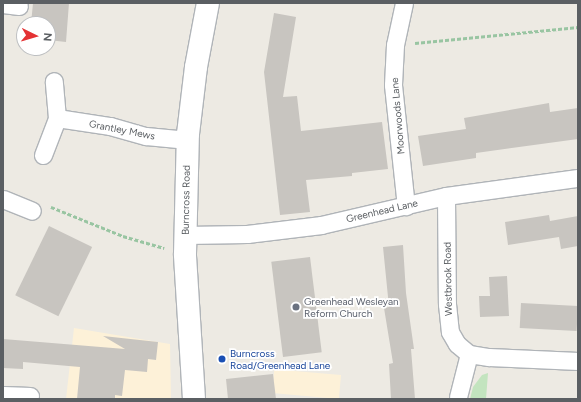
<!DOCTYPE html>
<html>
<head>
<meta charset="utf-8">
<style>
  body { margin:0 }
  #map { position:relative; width:581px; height:402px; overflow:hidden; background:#edeae3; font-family:Figtree,sans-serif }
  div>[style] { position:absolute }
  .commercial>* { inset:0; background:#fdf1d8; transform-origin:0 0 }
  .green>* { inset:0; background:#c3e4bf }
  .building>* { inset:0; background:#c8c5c0; transform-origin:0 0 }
  .path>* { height:2.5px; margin-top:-1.25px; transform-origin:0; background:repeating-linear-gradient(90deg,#99c5a2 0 4px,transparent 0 6px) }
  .roads { filter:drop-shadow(1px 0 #b0b4b8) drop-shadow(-1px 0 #b0b4b8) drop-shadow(0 1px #b0b4b8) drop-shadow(0 -1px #b0b4b8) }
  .street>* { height:17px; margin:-8.5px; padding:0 8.5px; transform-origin:8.5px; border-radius:8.5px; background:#fff }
  .secondary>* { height:22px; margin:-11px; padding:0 11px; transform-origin:11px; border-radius:11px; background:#fff }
  .dots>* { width:11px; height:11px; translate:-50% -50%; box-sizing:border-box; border:2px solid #fff; border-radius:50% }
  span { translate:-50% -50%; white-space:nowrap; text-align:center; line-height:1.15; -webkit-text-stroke:3.5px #fff; paint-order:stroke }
  .street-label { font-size:10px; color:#5b5f63 }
  .worship-label { font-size:10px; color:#5b616d }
  .left { translate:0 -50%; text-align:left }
  .transit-label { font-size:10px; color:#164399 }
  .frame { position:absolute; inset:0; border:4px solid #5b5f63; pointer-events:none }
  .north { position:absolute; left:16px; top:16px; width:40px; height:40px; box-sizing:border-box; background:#fff; border:1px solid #bdbfc1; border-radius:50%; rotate:95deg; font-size:11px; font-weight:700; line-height:16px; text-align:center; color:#5b5f63 }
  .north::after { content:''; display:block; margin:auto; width:14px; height:18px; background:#e43234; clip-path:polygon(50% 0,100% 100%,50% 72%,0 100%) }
</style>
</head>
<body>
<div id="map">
  <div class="commercial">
    <div style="clip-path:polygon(74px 328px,170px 344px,171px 399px,66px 399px)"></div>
    <div style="left:341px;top:375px;width:24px;height:67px;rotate:95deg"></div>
  </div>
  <div class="green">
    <div style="clip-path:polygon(488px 373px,486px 399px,470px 399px,473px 387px,482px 375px)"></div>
  </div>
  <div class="building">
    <div style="clip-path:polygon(33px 3px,69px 3px,66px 42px,48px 40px,48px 24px,31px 24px)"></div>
    <div style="clip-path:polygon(274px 13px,296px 17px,283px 97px,297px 96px,301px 131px,382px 122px,388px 169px,352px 173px,352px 176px,306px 180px,310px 212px,280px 215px,264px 72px)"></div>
    <div style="clip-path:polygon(549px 103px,550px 112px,578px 108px,578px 139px,476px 153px,476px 158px,423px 166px,418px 136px,466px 129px,464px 118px)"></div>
    <div style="clip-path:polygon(549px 215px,550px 221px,578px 216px,578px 246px,561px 249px,559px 237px,508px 245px,505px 222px)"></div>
    <div style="left:49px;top:226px;width:48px;height:77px;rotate:26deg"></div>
    <div style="clip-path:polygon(403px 245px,406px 293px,414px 349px,411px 349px,415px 399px,391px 399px,389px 364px,393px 363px,384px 308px,389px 307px,383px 247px)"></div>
    <div style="left:310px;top:257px;width:96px;height:39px;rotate:83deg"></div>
    <div style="clip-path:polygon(507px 276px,509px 316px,480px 317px,479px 296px,490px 296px,489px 277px)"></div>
    <div style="left:521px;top:303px;width:57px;height:25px;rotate:3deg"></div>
    <div style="clip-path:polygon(103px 336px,158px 342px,156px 360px,148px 359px,147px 372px,125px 370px,122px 396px,115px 395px,115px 399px,77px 399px,80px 367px,23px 362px,23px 369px,3px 368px,3px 339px,125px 349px)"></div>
    <div style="clip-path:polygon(273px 374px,276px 399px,228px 399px,226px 379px)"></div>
  </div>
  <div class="path">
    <div style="left:415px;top:43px;width:164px;rotate:-5.6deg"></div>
    <div style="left:51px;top:207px;width:78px;rotate:21.9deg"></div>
    <div style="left:123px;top:236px;width:43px;rotate:16.3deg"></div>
  </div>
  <div class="roads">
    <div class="street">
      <div style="left:404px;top:3px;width:43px;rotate:102.1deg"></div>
      <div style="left:395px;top:45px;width:40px;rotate:92.9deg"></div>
      <div style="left:393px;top:85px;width:122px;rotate:83.9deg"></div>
      <div style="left:3px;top:4px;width:16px;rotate:7deg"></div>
      <div style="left:57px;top:118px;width:54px;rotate:8.6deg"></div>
      <div style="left:110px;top:126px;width:37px;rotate:16deg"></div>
      <div style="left:146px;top:136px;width:42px;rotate:5.4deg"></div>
      <div style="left:43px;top:155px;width:40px;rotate:-69deg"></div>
      <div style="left:57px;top:118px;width:37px;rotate:-95deg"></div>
      <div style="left:446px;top:196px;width:108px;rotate:89.5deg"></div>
      <div style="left:447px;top:304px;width:28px;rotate:84deg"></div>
      <div style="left:450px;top:332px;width:14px;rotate:60deg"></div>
      <div style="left:457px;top:344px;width:16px;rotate:40deg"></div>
      <div style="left:469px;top:354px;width:20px;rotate:9deg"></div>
      <div style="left:489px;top:357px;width:89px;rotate:2.6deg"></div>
      <div style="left:3px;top:199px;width:31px;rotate:22deg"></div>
      <div style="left:185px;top:235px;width:62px;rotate:-0.9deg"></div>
      <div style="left:247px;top:234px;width:75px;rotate:-6.9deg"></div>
      <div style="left:321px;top:225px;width:128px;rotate:-13.1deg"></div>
      <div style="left:446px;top:196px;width:133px;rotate:-7.8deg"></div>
      <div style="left:3px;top:395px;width:27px;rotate:2deg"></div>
      <div style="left:458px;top:397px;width:44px;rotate:-75.7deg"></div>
    </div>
    <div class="secondary">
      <div style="left:194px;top:399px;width:145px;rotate:-93.6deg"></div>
      <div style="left:185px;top:254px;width:120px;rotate:-88.6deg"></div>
      <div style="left:188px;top:134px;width:67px;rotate:-83.2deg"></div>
      <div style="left:196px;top:67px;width:65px;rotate:-79.4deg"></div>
    </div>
  </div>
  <div class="dots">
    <div style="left:296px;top:307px;background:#6b7280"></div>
    <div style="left:222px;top:359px;background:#1a4fb4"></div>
  </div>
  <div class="street-label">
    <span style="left:398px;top:116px;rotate:-95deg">Moorwoods Lane</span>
    <span style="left:122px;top:130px;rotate:11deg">Grantley Mews</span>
    <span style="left:186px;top:200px;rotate:-89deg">Burncross Road</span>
    <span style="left:382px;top:211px;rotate:-13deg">Greenhead Lane</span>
    <span style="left:448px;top:279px;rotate:-91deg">Westbrook Road</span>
  </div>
  <div class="worship-label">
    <span class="left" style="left:304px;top:307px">Greenhead Wesleyan<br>Reform Church</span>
  </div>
  <div class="transit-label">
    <span class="left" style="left:230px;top:359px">Burncross<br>Road/Greenhead Lane</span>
  </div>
  <div class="frame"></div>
  <div class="north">N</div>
</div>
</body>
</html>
